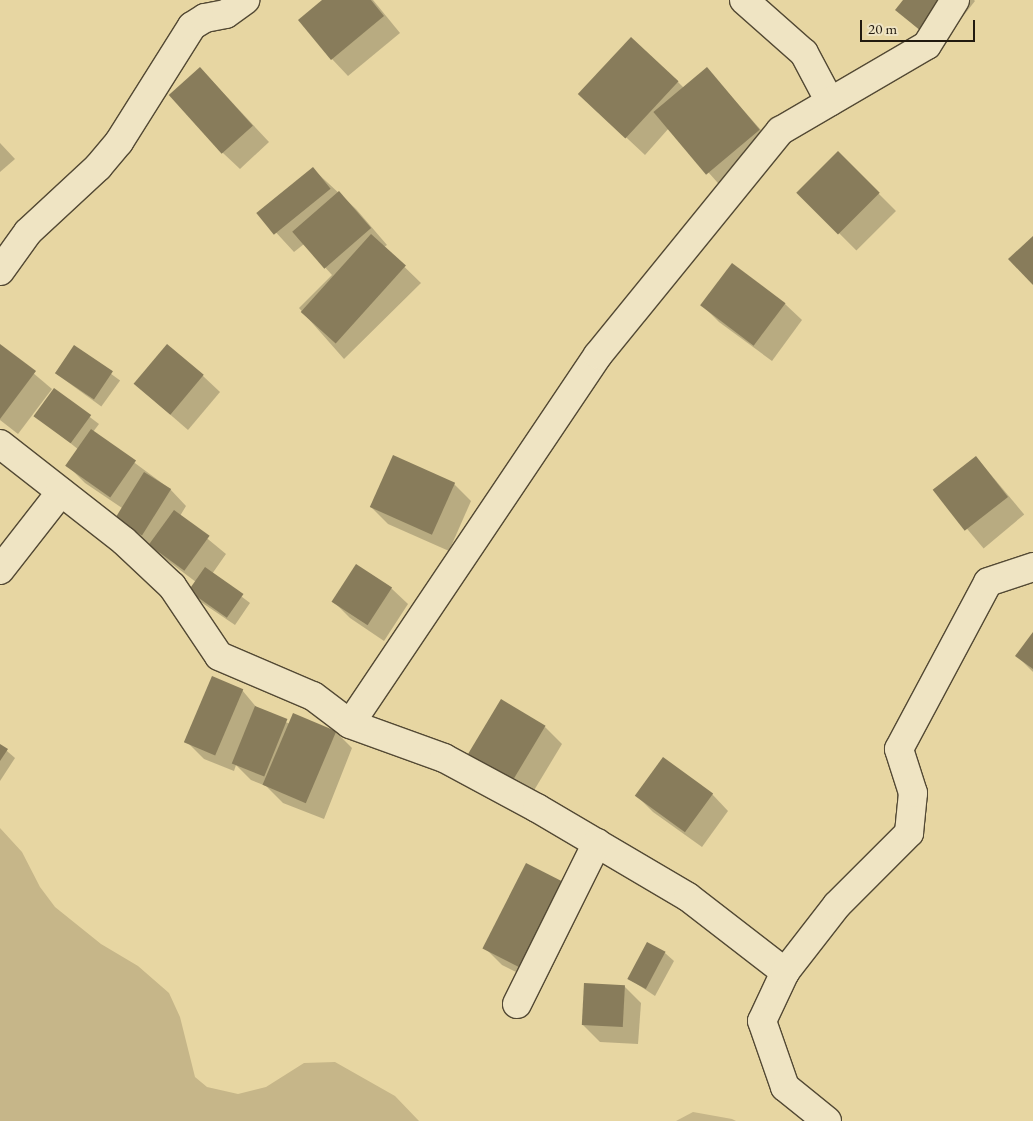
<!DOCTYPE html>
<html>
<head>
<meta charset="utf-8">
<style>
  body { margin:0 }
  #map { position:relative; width:1033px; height:1121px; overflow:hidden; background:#e7d6a2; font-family:"EB Garamond",serif }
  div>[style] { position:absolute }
  .green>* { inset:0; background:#c6b689 }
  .shadow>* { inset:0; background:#0003; transform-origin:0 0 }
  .building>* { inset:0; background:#887c5b; transform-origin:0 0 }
  .roads { filter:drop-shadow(1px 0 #534934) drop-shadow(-1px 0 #534934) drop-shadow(0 1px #534934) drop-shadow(0 -1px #534934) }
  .minor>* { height:28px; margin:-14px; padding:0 14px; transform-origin:14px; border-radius:14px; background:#efe4c3 }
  span { translate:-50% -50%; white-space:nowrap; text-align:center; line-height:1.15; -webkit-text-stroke:4.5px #efe4c3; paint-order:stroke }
  .scale { position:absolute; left:860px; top:20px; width:115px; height:22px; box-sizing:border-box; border:2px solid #221a0f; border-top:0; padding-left:6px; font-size:15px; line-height:18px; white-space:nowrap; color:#221a0f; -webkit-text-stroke:4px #efe4c3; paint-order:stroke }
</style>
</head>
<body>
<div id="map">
  <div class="green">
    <div style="clip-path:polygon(0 828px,22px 852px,40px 887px,55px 907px,101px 944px,138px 966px,169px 993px,180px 1017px,195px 1077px,207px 1087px,238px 1094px,266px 1087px,304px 1063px,335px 1062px,395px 1096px,419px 1121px,0 1121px)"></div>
    <div style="clip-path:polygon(693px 1112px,732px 1119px,736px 1121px,676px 1121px)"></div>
  </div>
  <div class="shadow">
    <div style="clip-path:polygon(324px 0,373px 0,400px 33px,348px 76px,332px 59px)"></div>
    <div style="clip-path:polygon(904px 0,974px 0,975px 1px,939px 47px,897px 10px)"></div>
    <div style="clip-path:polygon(200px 68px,269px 142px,240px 169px,223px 153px)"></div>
    <div style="clip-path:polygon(707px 69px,776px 147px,725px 191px,669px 128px,645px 155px,581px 95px,678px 82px,684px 88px)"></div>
    <div style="clip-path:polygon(0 143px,15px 159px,0 172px)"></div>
    <div style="left:838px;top:153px;width:82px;height:56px;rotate:45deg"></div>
    <div style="clip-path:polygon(313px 169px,356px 209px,387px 245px,384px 247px,421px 283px,344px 359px,299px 308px,332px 275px,304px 244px,294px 252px,260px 215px)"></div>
    <div style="clip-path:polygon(785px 304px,802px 320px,772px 361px,719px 322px,703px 306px)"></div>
    <div style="clip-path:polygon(0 345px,52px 389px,18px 434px,0 420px)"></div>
    <div style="left:74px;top:347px;width:57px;height:32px;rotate:36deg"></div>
    <div style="clip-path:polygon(203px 376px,220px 392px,188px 430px,135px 384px)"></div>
    <div style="clip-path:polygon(54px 390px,99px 424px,93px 432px,170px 489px,186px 506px,180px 516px,226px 554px,212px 574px,250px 603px,235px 625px,198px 600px,190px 591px,196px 582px,132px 534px,122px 508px,85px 483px,68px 466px,79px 450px,35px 415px)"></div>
    <div style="left:976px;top:457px;width:75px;height:53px;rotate:50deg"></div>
    <div style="clip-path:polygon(454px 484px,471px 501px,449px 551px,388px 524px,371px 507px)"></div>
    <div style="clip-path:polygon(391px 588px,408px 604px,384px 641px,350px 618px,333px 601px)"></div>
    <div style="clip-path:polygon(1033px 634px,1033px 672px,1017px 656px)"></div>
    <div style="clip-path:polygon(242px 690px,258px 709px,290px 724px,336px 732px,352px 748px,324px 819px,283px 803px,266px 786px,251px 780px,236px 765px,234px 771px,204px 759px,188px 743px)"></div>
    <div style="clip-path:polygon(545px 727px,562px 744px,527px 802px,484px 775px)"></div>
    <div style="clip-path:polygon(0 745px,15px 758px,0 781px)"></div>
    <div style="clip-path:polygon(712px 794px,728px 811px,702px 847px,653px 812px,637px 796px)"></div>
    <div style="clip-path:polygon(527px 864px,538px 983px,502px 965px,485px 948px)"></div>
    <div style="clip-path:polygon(665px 953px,674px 961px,655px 996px,628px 978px)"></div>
    <div style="clip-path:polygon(624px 986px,641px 1003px,638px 1044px,600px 1042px,583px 1025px)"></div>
  </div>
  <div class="building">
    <div style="clip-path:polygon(322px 0,371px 0,384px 16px,331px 60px,298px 20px)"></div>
    <div style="clip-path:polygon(903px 0,946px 0,921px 31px,895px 10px)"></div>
    <div style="left:631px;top:37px;width:65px;height:78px;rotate:43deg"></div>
    <div style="left:200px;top:67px;width:79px;height:42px;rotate:48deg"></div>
    <div style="left:707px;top:67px;width:82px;height:70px;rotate:50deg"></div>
    <div style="left:838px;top:151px;width:59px;height:59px;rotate:45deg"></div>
    <div style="left:313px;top:167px;width:28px;height:73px;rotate:51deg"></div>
    <div style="left:339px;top:191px;width:49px;height:62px;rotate:49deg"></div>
    <div style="left:371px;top:234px;width:47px;height:105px;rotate:42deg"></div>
    <div style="clip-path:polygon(1033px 236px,1033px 285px,1008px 259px)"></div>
    <div style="left:732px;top:263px;width:67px;height:53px;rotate:37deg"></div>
    <div style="clip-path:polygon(0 344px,36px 371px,0 419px)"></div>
    <div style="left:167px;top:344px;width:48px;height:52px;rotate:40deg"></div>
    <div style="left:74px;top:345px;width:47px;height:34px;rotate:34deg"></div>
    <div style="left:54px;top:388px;width:46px;height:35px;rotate:36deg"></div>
    <div style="left:91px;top:429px;width:55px;height:45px;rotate:35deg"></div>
    <div style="left:393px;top:455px;width:68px;height:57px;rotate:24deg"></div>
    <div style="left:976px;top:456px;width:52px;height:55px;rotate:52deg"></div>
    <div style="left:144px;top:472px;width:32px;height:55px;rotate:32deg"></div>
    <div style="left:174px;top:510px;width:44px;height:43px;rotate:36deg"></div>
    <div style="left:356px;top:564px;width:43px;height:45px;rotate:33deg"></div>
    <div style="left:205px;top:567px;width:47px;height:29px;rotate:35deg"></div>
    <div style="clip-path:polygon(1033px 632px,1033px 669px,1015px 656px)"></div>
    <div style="left:212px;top:676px;width:34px;height:72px;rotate:23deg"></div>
    <div style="left:501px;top:699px;width:52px;height:69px;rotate:31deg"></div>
    <div style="left:255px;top:706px;width:35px;height:62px;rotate:22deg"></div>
    <div style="left:293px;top:713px;width:47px;height:78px;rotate:23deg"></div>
    <div style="clip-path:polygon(0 744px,8px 749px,0 761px)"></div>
    <div style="left:663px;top:757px;width:62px;height:48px;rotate:36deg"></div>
    <div style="left:526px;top:863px;width:42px;height:96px;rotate:27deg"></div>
    <div style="left:647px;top:942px;width:21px;height:42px;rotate:28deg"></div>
    <div style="left:584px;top:983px;width:41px;height:42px;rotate:3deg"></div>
  </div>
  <div class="roads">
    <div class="minor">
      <div style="left:744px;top:0;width:80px;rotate:41.5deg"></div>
      <div style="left:804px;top:53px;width:55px;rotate:62deg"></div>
      <div style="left:0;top:271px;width:48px;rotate:-54.3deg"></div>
      <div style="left:28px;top:232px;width:96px;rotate:-42.9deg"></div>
      <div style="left:98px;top:167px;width:33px;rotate:-50deg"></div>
      <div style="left:119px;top:142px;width:137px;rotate:-57.8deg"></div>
      <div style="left:192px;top:26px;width:15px;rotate:-32deg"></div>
      <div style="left:205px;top:18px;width:21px;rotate:-11deg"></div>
      <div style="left:226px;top:14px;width:24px;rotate:-36deg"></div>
      <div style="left:0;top:444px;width:157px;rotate:38deg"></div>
      <div style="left:124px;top:541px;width:66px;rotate:43.2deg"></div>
      <div style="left:172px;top:586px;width:84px;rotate:56.1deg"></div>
      <div style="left:219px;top:656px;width:102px;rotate:23.1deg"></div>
      <div style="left:313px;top:696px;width:46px;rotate:37.1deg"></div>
      <div style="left:350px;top:724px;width:100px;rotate:19.9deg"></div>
      <div style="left:444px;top:758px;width:106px;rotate:28.3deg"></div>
      <div style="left:537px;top:808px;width:175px;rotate:30.5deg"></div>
      <div style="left:688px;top:897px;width:123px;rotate:37.7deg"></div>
      <div style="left:785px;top:972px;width:54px;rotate:115.1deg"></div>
      <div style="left:762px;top:1021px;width:70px;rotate:70.8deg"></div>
      <div style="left:785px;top:1087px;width:54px;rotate:39deg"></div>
      <div style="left:0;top:570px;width:99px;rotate:-52deg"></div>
      <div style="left:350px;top:724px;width:445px;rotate:-56.1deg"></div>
      <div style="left:598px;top:355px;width:289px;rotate:-50.9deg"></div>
      <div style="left:780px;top:131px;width:170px;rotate:-30.3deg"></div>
      <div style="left:927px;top:45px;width:53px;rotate:-58.1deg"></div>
      <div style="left:785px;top:972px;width:85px;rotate:-52.2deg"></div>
      <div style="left:837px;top:905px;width:102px;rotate:-45deg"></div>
      <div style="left:909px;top:833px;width:40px;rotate:-84.3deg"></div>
      <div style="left:913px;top:793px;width:46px;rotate:-107.7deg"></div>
      <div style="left:899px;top:749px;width:189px;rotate:-61.9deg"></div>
      <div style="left:988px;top:582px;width:47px;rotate:-18.4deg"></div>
      <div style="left:517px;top:1004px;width:180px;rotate:-63.6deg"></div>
    </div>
  </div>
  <div class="scale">20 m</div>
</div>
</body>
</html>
